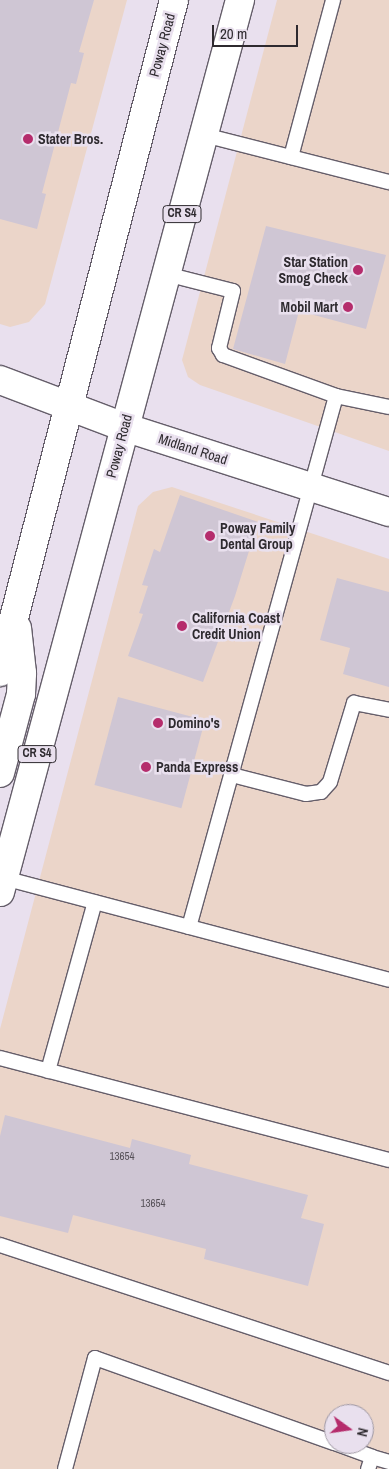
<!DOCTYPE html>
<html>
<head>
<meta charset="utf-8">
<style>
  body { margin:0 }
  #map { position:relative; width:389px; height:1469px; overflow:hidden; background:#e9e0ee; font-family:"Archivo Narrow",sans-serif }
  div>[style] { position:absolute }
  .commercial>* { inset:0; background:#ebd5c9 }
  .building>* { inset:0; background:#cfc6d4; transform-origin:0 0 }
  .roads { filter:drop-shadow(1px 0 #655e6a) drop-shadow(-1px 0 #655e6a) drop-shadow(0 1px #655e6a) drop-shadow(0 -1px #655e6a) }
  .lane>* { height:14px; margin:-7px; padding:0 7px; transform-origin:7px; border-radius:7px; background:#fff }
  .secondary>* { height:28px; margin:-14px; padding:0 14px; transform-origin:14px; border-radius:14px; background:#fff }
  .primary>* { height:28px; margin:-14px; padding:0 14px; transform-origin:14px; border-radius:14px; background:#fff }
  .dots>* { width:14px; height:14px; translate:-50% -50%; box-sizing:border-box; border:2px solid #e9e0ee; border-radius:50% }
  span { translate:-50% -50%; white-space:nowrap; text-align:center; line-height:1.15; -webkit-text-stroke:5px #e9e0ee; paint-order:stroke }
  .number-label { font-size:11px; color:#565158 }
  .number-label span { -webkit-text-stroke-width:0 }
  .shield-label span { padding:1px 4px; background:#e9e0ee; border:1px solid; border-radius:4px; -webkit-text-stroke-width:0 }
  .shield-label { font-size:12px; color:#2e2a2f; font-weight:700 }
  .street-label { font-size:14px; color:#2e2a2f }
  .poi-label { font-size:14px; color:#2e2a2f; font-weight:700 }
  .left { translate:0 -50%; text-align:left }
  .right { translate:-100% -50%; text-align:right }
  .north { position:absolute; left:324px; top:1404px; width:50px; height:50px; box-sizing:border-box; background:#e9e0ee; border:1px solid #9e97a2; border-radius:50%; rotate:104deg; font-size:14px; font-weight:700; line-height:20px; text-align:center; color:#2e2a2f }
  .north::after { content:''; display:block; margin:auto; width:18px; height:22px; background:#b52c6c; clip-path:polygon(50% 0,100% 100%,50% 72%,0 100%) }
  .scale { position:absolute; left:212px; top:25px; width:86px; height:22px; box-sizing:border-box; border:2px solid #2e2a2f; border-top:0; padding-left:6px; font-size:15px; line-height:18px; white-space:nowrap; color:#2e2a2f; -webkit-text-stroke:4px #e9e0ee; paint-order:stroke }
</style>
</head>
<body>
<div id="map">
  <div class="commercial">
    <div style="clip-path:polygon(0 0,127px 0,45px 304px,29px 322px,10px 327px,0 324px)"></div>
    <div style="clip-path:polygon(277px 0,389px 0,389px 451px,200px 385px,188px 377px,182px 360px)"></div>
    <div style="clip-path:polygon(evenodd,172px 487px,389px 559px,389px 1469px,0 1469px,0 1029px,138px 506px,153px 492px,172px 487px,334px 1414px,364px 1414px,364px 1444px,334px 1444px,334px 1414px)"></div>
  </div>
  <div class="building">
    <div style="clip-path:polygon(0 0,94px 0,79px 52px,84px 53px,76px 84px,71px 83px,42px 193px,46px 194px,37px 229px,0 219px)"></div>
    <div style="clip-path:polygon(266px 226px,386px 255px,366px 329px,299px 311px,285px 364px,233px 349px)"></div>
    <div style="clip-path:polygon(180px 495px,258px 522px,235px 596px,203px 682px,128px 656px,143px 614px,139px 613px,148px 586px,142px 585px,154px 549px,160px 552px)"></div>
    <div style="clip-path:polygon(337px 578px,389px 592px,389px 687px,343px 674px,350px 648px,320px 640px)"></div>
    <div style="left:118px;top:697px;width:90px;height:91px;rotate:15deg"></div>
    <div style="clip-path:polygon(5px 1115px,130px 1148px,132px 1139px,191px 1155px,189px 1164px,308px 1195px,301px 1218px,324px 1224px,308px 1286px,204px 1259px,206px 1249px,73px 1215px,68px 1233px,0 1216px,0 1136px)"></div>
  </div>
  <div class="roads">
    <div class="lane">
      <div style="left:204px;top:135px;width:191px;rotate:14.3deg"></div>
      <div style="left:291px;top:157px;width:163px;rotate:-75deg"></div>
      <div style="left:166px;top:274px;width:69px;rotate:14.2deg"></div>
      <div style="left:233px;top:291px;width:59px;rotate:103.8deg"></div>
      <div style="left:219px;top:348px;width:8px;rotate:60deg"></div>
      <div style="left:223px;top:355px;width:120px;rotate:19.9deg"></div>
      <div style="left:336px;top:396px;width:551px;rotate:105.47deg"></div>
      <div style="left:336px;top:396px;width:54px;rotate:11.7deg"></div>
      <div style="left:232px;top:775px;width:76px;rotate:14.4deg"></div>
      <div style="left:306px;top:794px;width:15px;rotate:-8deg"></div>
      <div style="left:321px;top:792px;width:13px;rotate:-48deg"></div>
      <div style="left:330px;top:782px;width:83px;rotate:-73.1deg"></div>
      <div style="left:354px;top:703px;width:36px;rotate:11deg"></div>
      <div style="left:4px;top:878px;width:398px;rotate:14.8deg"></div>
      <div style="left:0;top:1058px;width:402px;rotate:14.7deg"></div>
      <div style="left:48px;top:1071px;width:175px;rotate:-74.5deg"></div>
      <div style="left:0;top:1245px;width:410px;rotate:18.2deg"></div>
      <div style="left:337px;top:1444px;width:37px;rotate:20deg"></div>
      <div style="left:372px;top:1457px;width:13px;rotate:108deg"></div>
      <div style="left:372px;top:1457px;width:18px;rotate:16deg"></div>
      <div style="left:65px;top:1469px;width:115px;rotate:-74.9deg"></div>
      <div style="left:95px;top:1358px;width:254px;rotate:19.6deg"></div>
    </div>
    <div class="secondary">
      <div style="left:0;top:380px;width:133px;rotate:20.8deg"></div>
      <div style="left:124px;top:427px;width:278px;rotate:17.8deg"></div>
    </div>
    <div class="primary">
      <div style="left:0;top:672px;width:694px;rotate:-75.48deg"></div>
      <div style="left:0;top:773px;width:82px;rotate:-75.1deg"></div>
      <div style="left:21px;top:694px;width:21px;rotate:-87deg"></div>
      <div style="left:22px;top:673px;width:45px;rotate:-96.3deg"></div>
      <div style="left:0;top:892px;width:924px;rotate:-74.94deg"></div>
    </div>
  </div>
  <div class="dots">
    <div style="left:28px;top:139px;background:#b52c6c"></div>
    <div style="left:358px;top:270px;background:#b52c6c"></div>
    <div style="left:348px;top:307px;background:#b52c6c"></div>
    <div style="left:210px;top:536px;background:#b52c6c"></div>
    <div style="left:182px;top:626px;background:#b52c6c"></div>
    <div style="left:158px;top:723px;background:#b52c6c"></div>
    <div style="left:146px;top:767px;background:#b52c6c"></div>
  </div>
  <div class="number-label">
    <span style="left:122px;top:1156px">13654</span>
    <span style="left:153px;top:1203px">13654</span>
  </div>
  <div class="shield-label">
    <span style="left:182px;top:214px">CR S4</span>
    <span style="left:37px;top:754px">CR S4</span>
  </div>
  <div class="street-label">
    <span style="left:162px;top:45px;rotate:-75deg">Poway Road</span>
    <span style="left:119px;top:446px;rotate:-75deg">Poway Road</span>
    <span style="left:193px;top:449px;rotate:18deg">Midland Road</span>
  </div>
  <div class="poi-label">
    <span class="left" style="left:38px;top:139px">Stater Bros.</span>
    <span class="right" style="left:348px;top:270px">Star Station<br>Smog Check</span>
    <span class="right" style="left:338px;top:307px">Mobil Mart</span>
    <span class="left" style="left:220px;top:536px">Poway Family<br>Dental Group</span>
    <span class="left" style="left:192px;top:626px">California Coast<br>Credit Union</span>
    <span class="left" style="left:168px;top:723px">Domino's</span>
    <span class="left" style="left:156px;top:767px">Panda Express</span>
  </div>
  <div class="north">N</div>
  <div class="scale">20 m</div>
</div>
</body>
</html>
